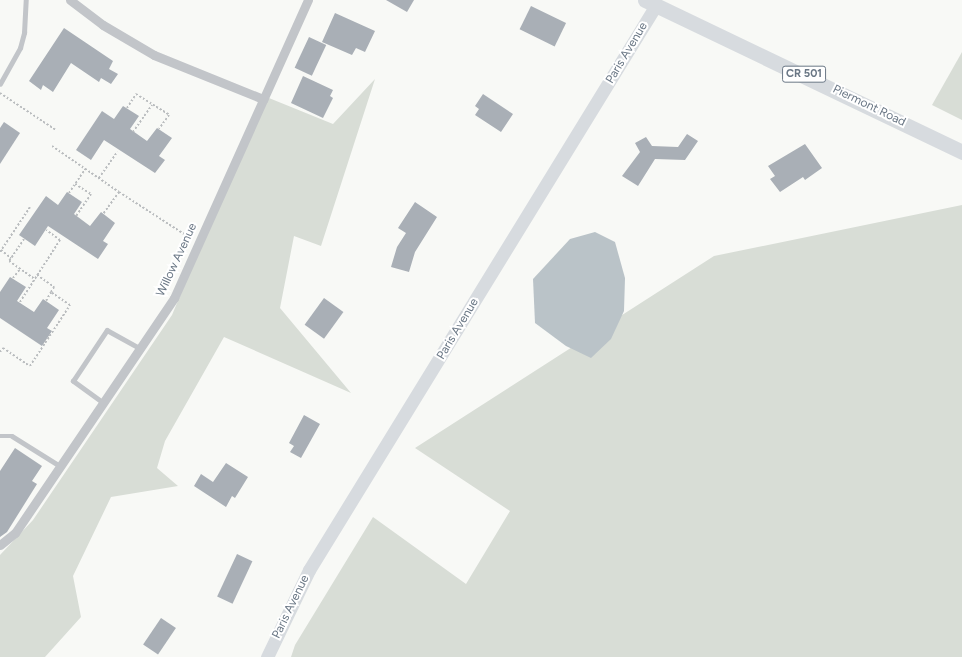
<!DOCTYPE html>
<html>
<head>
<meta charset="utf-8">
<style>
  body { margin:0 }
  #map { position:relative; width:962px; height:657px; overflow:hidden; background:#f8f9f6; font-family:Figtree,sans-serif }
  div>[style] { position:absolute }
  .green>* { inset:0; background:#d8ddd6 }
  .water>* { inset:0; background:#bac3c8 }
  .building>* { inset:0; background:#a9afb6; transform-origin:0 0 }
  .path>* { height:2px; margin-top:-1px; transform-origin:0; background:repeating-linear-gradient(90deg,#babdbf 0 2px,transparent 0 4px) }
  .lane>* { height:4.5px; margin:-2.25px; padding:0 2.25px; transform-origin:2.25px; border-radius:2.25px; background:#c2c5c9 }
  .street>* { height:9px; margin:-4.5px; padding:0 4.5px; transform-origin:4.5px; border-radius:4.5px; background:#c2c5c9 }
  .secondary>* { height:13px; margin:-6.5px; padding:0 6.5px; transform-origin:6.5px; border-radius:6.5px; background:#d7dbdf }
  .primary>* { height:15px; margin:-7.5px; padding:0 7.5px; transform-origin:7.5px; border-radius:7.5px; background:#d7dbdf }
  span { translate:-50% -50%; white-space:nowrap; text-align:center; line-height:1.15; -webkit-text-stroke:4px #fff; paint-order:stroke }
  .shield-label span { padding:1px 3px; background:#fff; border:1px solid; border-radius:3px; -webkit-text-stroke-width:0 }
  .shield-label { font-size:11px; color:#6a7785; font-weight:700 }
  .street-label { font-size:12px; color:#6a7785 }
</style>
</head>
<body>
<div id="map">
  <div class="green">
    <div style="clip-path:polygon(962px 52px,962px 120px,932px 105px)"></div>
    <div style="clip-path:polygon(375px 79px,321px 246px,294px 236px,280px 308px,351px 393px,224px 337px,165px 441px,157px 468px,178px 486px,111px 497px,73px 576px,81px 617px,45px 657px,0 657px,0 555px,33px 520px,172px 315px,264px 96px,333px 124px)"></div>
    <div style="clip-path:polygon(962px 205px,962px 657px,291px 657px,295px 645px,373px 517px,466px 584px,510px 511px,415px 448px,714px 256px)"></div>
  </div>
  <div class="water">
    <div style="clip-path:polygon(595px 232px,615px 242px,625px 278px,624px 311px,611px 339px,591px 358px,566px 346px,535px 323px,533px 279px,570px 239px)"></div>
  </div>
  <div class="building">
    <div style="clip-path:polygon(386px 0,414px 0,407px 12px)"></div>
    <div style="left:531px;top:6px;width:39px;height:26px;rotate:26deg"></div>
    <div style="clip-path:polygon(335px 13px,375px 31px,365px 52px,356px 48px,352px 55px,322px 42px)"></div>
    <div style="clip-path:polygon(64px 28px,113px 61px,109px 69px,118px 74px,111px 84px,101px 78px,99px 82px,71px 63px,53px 92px,43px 85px,41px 90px,29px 81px)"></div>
    <div style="left:309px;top:37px;width:19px;height:34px;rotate:25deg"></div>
    <div style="clip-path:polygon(303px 76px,333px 90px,330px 96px,333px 98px,323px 118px,291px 103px)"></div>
    <div style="clip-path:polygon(483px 94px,513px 114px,501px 132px,475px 115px,479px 109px,475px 106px)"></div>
    <div style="clip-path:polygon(123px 106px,139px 116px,130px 129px,147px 141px,157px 128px,172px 138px,159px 156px,165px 160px,155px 173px,104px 140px,91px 160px,76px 150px,102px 111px,114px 119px)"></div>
    <div style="clip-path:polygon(4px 122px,20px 133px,0 164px,0 128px)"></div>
    <div style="clip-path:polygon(687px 134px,698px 141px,685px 160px,655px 159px,638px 186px,622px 176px,640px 152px,635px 143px,646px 137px,652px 146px,678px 147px)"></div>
    <div style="clip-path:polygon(805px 144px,822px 168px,805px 180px,803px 177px,780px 192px,770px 179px,775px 176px,768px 166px)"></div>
    <div style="clip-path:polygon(67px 192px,82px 202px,74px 214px,90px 226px,101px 212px,115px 223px,103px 241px,108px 244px,98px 259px,48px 226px,35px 246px,19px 235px,46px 196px,58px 205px)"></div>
    <div style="clip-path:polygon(415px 202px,437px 217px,415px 252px,409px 272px,391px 267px,397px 247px,406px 233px,398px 228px)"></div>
    <div style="clip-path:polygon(10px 277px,26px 287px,17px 301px,34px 312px,43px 299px,59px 310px,47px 328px,52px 331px,42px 346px,0 318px,0 292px)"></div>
    <div style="left:324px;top:298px;width:24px;height:33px;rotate:36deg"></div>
    <div style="clip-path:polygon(304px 415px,320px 424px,301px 458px,290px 452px,294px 446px,289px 443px)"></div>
    <div style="clip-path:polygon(15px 448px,42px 466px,32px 481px,37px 484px,7px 532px,0 537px,0 471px)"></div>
    <div style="clip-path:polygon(226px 463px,248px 477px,235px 498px,232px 496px,226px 507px,194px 486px,201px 474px,213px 482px)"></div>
    <div style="left:237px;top:554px;width:17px;height:47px;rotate:25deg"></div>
    <div style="left:161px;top:618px;width:18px;height:32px;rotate:34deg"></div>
  </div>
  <div class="path">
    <div style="left:0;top:93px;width:67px;rotate:33.5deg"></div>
    <div style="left:127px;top:108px;width:17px;rotate:-57deg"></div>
    <div style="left:136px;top:94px;width:39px;rotate:32deg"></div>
    <div style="left:169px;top:115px;width:17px;rotate:126deg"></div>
    <div style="left:133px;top:132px;width:33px;rotate:-55deg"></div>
    <div style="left:52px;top:146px;width:81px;rotate:34.5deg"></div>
    <div style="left:119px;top:192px;width:27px;rotate:126deg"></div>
    <div style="left:99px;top:178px;width:32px;rotate:-55deg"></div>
    <div style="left:75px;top:184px;width:19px;rotate:32deg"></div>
    <div style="left:91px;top:194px;width:27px;rotate:124deg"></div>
    <div style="left:119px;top:192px;width:85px;rotate:32.9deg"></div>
    <div style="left:69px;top:193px;width:29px;rotate:-56deg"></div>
    <div style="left:24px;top:239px;width:27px;rotate:124deg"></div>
    <div style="left:9px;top:261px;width:32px;rotate:35deg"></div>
    <div style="left:1px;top:250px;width:13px;rotate:39deg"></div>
    <div style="left:0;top:252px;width:54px;rotate:-56.3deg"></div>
    <div style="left:37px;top:275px;width:21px;rotate:35deg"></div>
    <div style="left:54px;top:287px;width:6px;rotate:121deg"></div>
    <div style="left:13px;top:278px;width:11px;rotate:-52deg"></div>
    <div style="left:20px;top:302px;width:74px;rotate:-57.2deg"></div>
    <div style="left:60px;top:240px;width:17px;rotate:-144deg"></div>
    <div style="left:0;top:352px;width:5px;rotate:-53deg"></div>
    <div style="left:3px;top:348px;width:32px;rotate:34deg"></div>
    <div style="left:30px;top:366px;width:73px;rotate:-56.7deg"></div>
    <div style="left:70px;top:305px;width:23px;rotate:-146deg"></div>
    <div style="left:51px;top:292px;width:10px;rotate:119deg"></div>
  </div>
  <div class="lane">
    <div style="left:0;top:84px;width:41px;rotate:-60.9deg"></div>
    <div style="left:20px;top:48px;width:16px;rotate:-75deg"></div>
    <div style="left:24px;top:33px;width:33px;rotate:-87deg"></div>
    <div style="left:103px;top:403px;width:37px;rotate:-144deg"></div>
    <div style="left:73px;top:381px;width:61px;rotate:-56.3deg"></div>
    <div style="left:107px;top:330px;width:38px;rotate:29deg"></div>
    <div style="left:0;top:436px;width:12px"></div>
    <div style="left:12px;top:436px;width:57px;rotate:32deg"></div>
  </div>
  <div class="street">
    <div style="left:70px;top:0;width:41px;rotate:37.1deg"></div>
    <div style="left:103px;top:25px;width:59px;rotate:30.5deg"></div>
    <div style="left:154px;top:55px;width:118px;rotate:22deg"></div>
    <div style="left:0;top:545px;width:19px;rotate:-39deg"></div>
    <div style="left:15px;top:533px;width:284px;rotate:-55.9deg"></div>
    <div style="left:174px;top:298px;width:327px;rotate:-65.8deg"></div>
  </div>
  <div class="secondary">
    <div style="left:267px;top:657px;width:97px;rotate:-64.2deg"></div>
    <div style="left:309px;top:570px;width:663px;rotate:-58.44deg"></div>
  </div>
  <div class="primary">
    <div style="left:645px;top:0;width:352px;rotate:25.6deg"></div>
  </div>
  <div class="shield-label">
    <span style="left:804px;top:74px">CR 501</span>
  </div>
  <div class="street-label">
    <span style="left:627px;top:53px;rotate:-59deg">Paris Avenue</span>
    <span style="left:869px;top:106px;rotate:26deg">Piermont Road</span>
    <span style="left:177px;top:260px;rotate:-65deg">Willow Avenue</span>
    <span style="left:458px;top:329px;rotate:-59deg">Paris Avenue</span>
    <span style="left:291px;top:607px;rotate:-64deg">Paris Avenue</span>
  </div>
</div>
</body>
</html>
